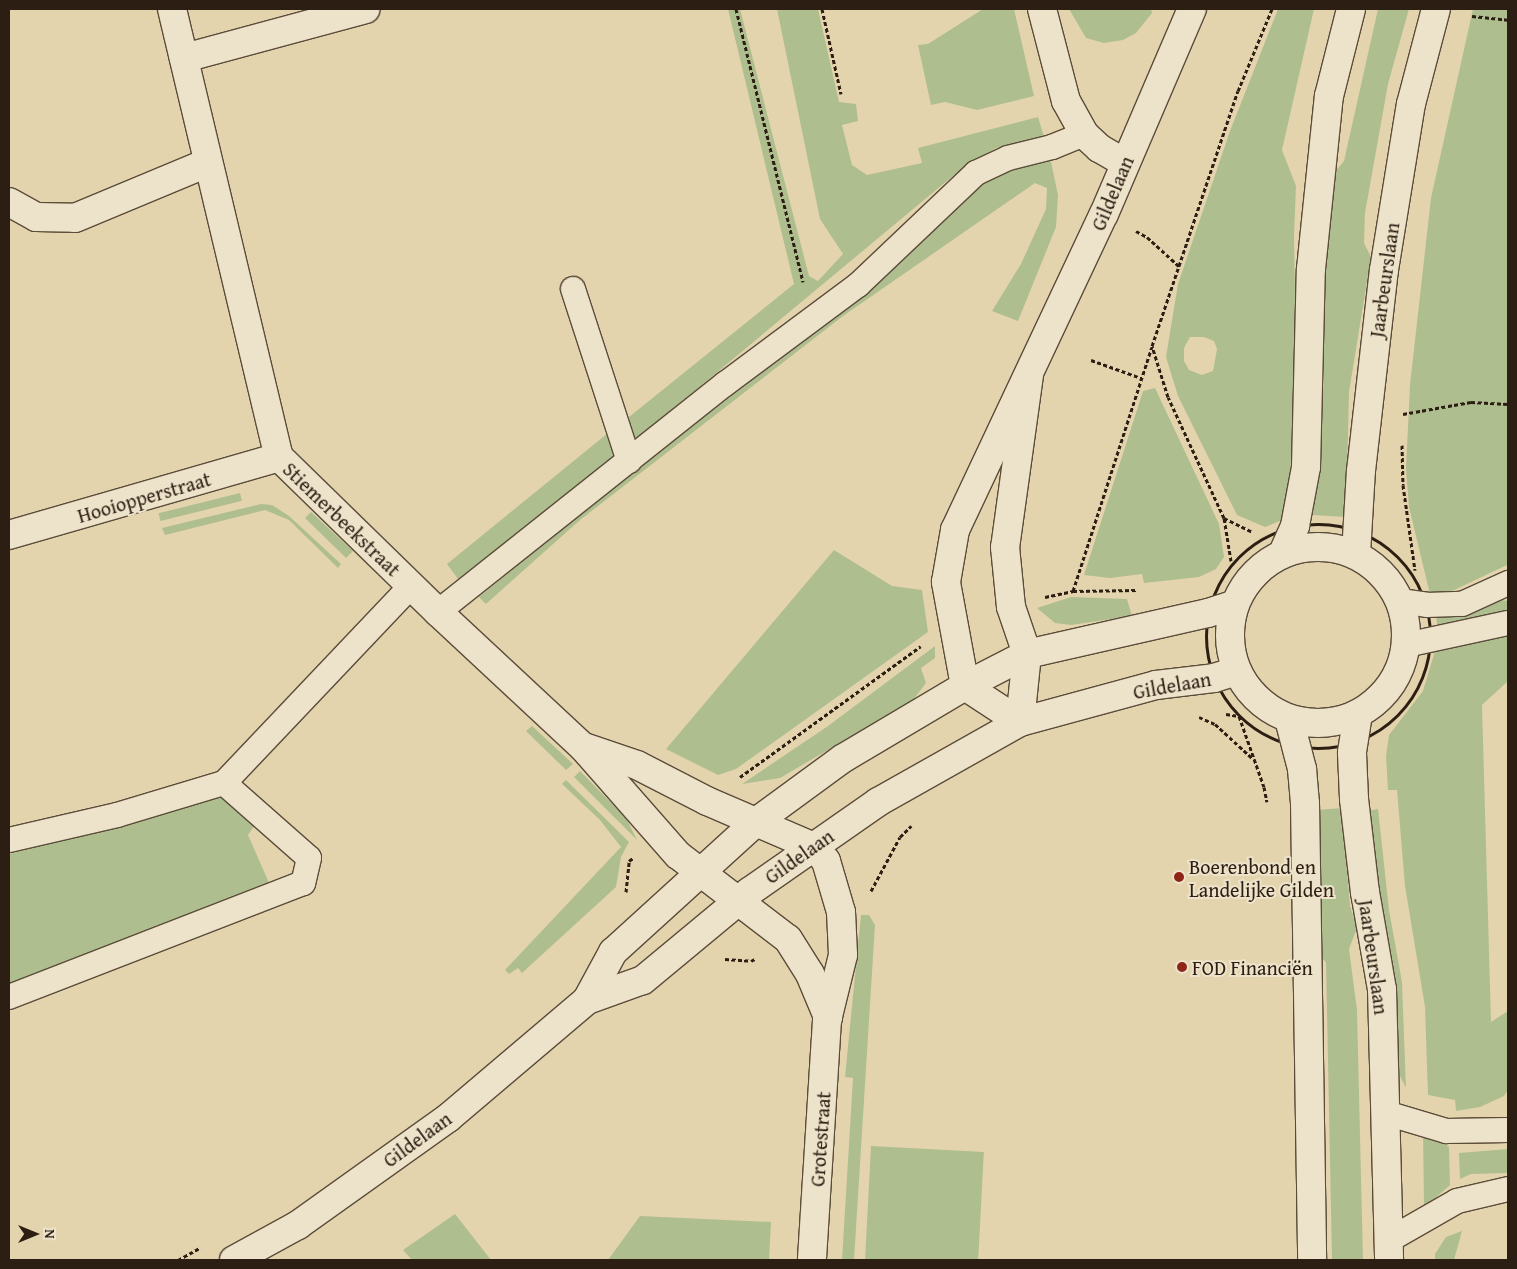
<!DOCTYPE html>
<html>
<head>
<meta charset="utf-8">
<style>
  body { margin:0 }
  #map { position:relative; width:1517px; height:1269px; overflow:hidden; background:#e4d4ae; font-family:"Gentium Book Plus",serif }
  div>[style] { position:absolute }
  .green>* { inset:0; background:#afbe8f; transform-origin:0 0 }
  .path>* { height:3px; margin-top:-1.5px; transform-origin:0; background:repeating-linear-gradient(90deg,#2d1e13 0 4px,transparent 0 6.5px) }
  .path>.ring { margin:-1.5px; padding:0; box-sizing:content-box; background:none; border:3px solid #2d1e13; border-radius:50% }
  .roads { filter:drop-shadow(1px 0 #5b4c3a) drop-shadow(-1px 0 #5b4c3a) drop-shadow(0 1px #5b4c3a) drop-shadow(0 -1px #5b4c3a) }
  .service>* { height:24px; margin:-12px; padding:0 12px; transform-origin:12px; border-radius:12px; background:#ede3ca }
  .minor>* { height:28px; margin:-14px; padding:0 14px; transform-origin:14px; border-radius:14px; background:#ede3ca }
  .tertiary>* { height:28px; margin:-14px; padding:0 14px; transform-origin:14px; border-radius:14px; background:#ede3ca }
  .secondary>* { height:28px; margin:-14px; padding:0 14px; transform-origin:14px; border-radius:14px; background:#ede3ca }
  .secondary>.ring { margin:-14px; padding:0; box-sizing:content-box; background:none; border:28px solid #ede3ca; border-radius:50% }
  .dots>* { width:14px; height:14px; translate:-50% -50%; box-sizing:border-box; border:2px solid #ede3ca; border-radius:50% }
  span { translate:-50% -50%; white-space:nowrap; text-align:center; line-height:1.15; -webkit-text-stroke:4px #ede3ca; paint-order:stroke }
  .street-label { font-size:20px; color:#2d1e13 }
  .poi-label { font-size:20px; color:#2d1e13 }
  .left { translate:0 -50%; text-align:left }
  .frame { position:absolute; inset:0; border:10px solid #2d1e13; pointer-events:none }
  .north { position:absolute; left:10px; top:1209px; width:50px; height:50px; -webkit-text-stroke:4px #ede3ca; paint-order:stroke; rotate:90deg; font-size:14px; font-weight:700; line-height:20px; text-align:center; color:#2d1e13 }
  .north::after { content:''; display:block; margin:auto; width:18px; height:22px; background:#2d1e13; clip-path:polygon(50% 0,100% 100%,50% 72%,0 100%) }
</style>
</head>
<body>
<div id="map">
  <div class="green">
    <div style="clip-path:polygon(728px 9px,740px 9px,809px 276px,818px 281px,843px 254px,820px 219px,777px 9px,818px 9px,839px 102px,856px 104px,858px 121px,842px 125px,852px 165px,867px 175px,922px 163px,918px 148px,1038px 117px,1044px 137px,996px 148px,966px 165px,632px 443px,629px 417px,794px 284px)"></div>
    <div style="clip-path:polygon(983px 9px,1014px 9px,1034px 96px,977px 110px,945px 102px,931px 105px,918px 45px,928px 44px)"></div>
    <div style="clip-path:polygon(1069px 9px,1151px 9px,1152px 13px,1136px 33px,1123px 40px,1104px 43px,1086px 38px)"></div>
    <div style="clip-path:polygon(evenodd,1278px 9px,1314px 9px,1282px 150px,1296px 186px,1294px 236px,1296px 362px,1290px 479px,1285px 519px,1265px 527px,1237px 515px,1178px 396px,1166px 357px,1178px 284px,1230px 131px,1278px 9px,1190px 337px,1204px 337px,1214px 341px,1217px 349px,1213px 371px,1202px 375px,1189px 370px,1184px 361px,1184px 348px,1190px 337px)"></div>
    <div style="clip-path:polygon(1378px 9px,1409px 9px,1388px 84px,1365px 213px,1364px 243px,1371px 257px,1349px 392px,1346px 517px,1313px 515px,1324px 378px,1324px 240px,1333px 174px,1344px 161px)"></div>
    <div style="clip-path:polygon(1473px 9px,1508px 9px,1507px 565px,1452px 591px,1430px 594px,1409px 507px,1406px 469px,1410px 385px,1431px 198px)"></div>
    <div style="clip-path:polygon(1050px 157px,1058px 195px,1056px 227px,1018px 321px,992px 311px,1021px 264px,1046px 209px,1047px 188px,1035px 183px,843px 316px,580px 520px,486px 604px,479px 597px,624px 479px,873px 286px,970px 193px,998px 170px)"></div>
    <div style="clip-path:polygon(1155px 388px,1219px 524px,1224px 557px,1216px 569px,1199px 577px,1144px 583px,1142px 574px,1110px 578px,1084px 575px,1143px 391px)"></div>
    <div style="clip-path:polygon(608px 433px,615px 458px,458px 579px,447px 564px)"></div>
    <div style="left:240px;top:493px;width:8px;height:84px;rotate:76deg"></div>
    <div style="clip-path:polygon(261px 504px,272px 505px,289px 516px,341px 564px,338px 568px,289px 520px,265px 510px,165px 535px,162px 528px)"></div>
    <div style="clip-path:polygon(311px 512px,353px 551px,346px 558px,305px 518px)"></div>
    <div style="clip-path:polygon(834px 550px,892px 586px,922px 590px,928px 632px,736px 769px,718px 775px,666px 749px)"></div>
    <div style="clip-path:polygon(1071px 597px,1127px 599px,1132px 616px,1071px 625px,1055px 623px,1037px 608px)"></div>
    <div style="clip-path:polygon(1493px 599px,1508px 601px,1508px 614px,1438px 630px,1436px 615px)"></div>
    <div style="clip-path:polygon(1508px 634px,1508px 681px,1482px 705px,1491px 1022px,1508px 1011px,1508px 1090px,1504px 1096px,1480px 1107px,1456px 1111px,1455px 1100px,1428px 1095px,1425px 1007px,1405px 886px,1397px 790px,1388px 790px,1386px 756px,1389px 735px,1423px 691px,1435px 651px)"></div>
    <div style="clip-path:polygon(935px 646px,935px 658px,921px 668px,926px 683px,913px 700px,780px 778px,742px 784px,828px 726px)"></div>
    <div style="clip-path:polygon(532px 726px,573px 764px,566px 770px,526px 731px)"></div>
    <div style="clip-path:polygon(580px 771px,626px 818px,637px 840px,574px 777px)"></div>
    <div style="clip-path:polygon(566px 780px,629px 842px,621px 857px,616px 887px,522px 973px,518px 968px,509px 974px,505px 970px,621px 847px,600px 820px,562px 784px)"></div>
    <div style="clip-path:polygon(221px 792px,255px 825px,248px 835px,270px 885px,9px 991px,9px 854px,131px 822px)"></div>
    <div style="clip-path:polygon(1342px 808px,1350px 906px,1357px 928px,1349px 949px,1357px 1010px,1363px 1260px,1332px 1260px,1326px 962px,1316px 953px,1317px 810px)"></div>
    <div style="clip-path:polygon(1378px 809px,1389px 910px,1402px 982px,1406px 1088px,1399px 1074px,1394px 991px,1375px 884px,1367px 811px)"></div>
    <div style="clip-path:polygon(861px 915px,869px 915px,875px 925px,854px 1260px,842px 1260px,853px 1078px,845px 1077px)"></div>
    <div style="clip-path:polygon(1423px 1129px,1449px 1147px,1450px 1185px,1424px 1208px)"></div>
    <div style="left:871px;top:1146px;width:113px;height:114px;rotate:3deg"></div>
    <div style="clip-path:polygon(1508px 1149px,1508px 1173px,1471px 1174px,1460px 1179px,1459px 1153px)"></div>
    <div style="clip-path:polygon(455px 1214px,491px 1260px,412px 1260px,403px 1250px)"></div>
    <div style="clip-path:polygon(640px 1216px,771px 1222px,769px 1260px,608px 1260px)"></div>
    <div style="clip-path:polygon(1462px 1231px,1454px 1260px,1435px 1260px,1435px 1254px,1446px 1237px)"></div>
  </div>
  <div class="path">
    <div style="left:736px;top:9px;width:281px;rotate:76.2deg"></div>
    <div style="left:822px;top:9px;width:87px;rotate:77.4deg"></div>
    <div style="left:1472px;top:16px;width:36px;rotate:6deg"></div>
    <div style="left:1136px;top:231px;width:13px;rotate:29deg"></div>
    <div style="left:1147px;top:237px;width:45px;rotate:42.3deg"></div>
    <div style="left:1091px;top:360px;width:53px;rotate:19.8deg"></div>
    <div style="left:1403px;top:414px;width:69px;rotate:-10deg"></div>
    <div style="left:1471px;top:402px;width:37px;rotate:3deg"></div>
    <div style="left:1402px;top:445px;width:40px;rotate:88.6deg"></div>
    <div style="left:1403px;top:485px;width:86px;rotate:82deg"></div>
    <div style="left:1224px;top:518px;width:32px;rotate:26deg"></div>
    <div class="ring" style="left:1206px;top:524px;width:221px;height:221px"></div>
    <div style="left:1231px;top:561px;width:44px;rotate:-99.2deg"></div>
    <div style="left:1224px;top:518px;width:133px;rotate:-114.8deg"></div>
    <div style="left:1168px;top:397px;width:53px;rotate:-107.4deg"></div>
    <div style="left:1152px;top:346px;width:269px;rotate:-71.4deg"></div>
    <div style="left:1238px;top:91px;width:89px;rotate:-67.5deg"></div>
    <div style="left:1073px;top:591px;width:256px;rotate:-72.1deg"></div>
    <div style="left:1045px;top:597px;width:29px;rotate:-12deg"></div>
    <div style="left:1073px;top:591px;width:65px;rotate:-0.9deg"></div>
    <div style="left:1226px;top:714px;width:13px;rotate:9deg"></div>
    <div style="left:1239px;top:716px;width:75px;rotate:70.6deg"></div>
    <div style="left:1264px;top:787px;width:15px;rotate:79deg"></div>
    <div style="left:1199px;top:717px;width:17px;rotate:24deg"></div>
    <div style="left:1215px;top:724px;width:52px;rotate:42.6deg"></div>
    <div style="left:740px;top:777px;width:223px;rotate:-35.9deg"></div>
    <div style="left:871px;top:891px;width:61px;rotate:-61.8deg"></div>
    <div style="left:900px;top:837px;width:16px;rotate:-45deg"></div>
    <div style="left:626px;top:892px;width:31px;rotate:-84deg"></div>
    <div style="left:629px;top:861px;width:5px;rotate:-37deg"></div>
    <div style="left:725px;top:959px;width:26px;rotate:4deg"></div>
    <div style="left:751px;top:961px;width:4px;rotate:-27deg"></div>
    <div style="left:178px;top:1260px;width:26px;rotate:-29deg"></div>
  </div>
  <div class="roads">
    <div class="service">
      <div style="left:573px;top:289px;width:181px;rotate:72deg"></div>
      <div style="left:1400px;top:601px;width:27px;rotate:8deg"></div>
      <div style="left:1427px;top:605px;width:35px;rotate:-2deg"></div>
      <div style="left:1462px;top:604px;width:51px;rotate:-24.5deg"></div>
      <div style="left:438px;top:612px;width:367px;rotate:-38.5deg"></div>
      <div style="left:725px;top:384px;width:166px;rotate:-36.7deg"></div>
      <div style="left:858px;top:285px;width:163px;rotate:-43.5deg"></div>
      <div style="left:976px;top:173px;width:35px;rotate:-25deg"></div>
      <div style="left:1008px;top:158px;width:45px;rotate:-14deg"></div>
      <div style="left:1052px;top:147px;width:35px;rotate:-22deg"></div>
      <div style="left:1406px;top:645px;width:104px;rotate:-12.2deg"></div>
      <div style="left:224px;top:783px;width:272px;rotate:-46.5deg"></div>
      <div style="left:9px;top:840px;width:111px;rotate:-13deg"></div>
      <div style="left:117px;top:815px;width:112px;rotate:-16.7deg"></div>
      <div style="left:224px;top:783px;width:113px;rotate:41.4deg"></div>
      <div style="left:309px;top:858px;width:26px;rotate:103deg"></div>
      <div style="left:303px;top:883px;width:315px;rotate:158.8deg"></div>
      <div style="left:1386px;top:1113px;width:63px;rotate:16.7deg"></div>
      <div style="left:1446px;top:1131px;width:62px;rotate:-0.9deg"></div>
      <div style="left:1389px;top:1240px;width:78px;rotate:-29.8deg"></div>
      <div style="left:1457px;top:1201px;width:52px;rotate:-13.2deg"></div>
    </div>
    <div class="minor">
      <div style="left:172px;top:9px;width:461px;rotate:76.6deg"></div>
      <div style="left:279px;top:457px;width:222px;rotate:44.3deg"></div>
      <div style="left:438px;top:612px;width:198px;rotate:43deg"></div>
      <div style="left:583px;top:747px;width:144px;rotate:48.7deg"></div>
      <div style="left:678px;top:855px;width:138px;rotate:37.4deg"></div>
      <div style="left:788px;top:939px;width:41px;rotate:57.8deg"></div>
      <div style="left:810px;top:974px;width:47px;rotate:67.3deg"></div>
      <div style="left:1042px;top:9px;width:95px;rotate:75.4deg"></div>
      <div style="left:1066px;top:101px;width:38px;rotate:61deg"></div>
      <div style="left:1084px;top:134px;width:21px;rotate:43deg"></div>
      <div style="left:1099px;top:148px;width:30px;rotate:30deg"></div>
      <div style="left:184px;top:58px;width:188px;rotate:-15.1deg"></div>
      <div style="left:9px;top:202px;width:31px;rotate:29deg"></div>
      <div style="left:36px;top:217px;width:39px;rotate:1deg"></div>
      <div style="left:75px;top:218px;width:143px;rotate:-22.6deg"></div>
      <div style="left:1029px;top:375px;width:174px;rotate:97.9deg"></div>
      <div style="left:1005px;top:547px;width:60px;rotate:84.3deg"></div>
      <div style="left:1011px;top:607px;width:50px;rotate:71.2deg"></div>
      <div style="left:1027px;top:654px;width:68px;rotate:95.9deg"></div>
      <div style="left:1020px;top:722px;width:66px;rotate:-146.8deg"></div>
      <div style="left:965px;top:686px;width:106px;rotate:-100.4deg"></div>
      <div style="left:946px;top:582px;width:53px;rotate:-80.2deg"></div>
      <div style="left:955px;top:530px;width:349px;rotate:-64.8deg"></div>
      <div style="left:1104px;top:214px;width:223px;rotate:-66.8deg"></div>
      <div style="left:9px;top:535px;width:281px;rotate:-16.1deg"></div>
      <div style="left:584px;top:747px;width:56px;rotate:18.8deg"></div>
      <div style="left:637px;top:765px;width:79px;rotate:27.2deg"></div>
      <div style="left:707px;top:801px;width:116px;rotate:23.3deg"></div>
      <div style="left:814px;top:847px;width:18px;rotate:49deg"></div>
      <div style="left:826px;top:861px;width:53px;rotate:73.6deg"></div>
      <div style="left:841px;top:912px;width:43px;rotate:87.3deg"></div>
      <div style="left:843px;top:955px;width:67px;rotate:103.8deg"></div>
      <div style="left:827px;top:1020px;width:240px;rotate:93.6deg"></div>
    </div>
    <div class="tertiary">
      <div style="left:587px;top:1000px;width:55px;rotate:-61.6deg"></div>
      <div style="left:613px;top:952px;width:193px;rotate:-42.3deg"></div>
      <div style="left:756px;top:822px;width:107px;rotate:-36.2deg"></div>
      <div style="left:842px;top:759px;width:143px;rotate:-30.7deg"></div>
      <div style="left:965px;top:686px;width:70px;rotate:-27.3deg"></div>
      <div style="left:1027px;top:654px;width:186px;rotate:-12.8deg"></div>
      <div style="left:1208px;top:613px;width:28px;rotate:-18deg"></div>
      <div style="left:234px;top:1260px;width:73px;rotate:-28.7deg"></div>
      <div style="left:298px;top:1225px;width:184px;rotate:-35.5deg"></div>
      <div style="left:448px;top:1118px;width:182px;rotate:-40.3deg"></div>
      <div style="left:587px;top:1000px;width:59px;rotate:-19.7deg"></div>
      <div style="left:643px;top:980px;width:138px;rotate:-39.7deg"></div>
      <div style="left:749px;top:892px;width:157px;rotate:-34.9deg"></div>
      <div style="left:878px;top:802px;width:163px;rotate:-29.4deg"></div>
      <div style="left:1020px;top:722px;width:141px;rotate:-15.2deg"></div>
      <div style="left:1156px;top:685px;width:58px;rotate:-6.9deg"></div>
      <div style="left:1214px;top:678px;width:24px;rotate:-17deg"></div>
    </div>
    <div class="secondary">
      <div class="ring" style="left:1230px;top:547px;width:148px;height:148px"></div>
      <div style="left:1283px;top:553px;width:30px;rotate:-66deg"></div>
      <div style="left:1295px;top:526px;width:60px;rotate:-79.4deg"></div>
      <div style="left:1306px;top:467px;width:198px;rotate:-88.6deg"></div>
      <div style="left:1311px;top:269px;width:174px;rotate:-84.1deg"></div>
      <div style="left:1329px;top:96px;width:90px;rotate:-75.8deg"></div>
      <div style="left:1356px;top:554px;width:83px;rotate:-86.6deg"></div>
      <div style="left:1361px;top:471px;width:202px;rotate:-83.5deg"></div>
      <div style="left:1384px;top:270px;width:168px;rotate:-80.8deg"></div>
      <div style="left:1411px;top:104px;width:98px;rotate:-75.3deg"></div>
      <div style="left:1358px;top:714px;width:39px;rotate:99deg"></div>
      <div style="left:1352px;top:753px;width:46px;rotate:87.5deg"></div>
      <div style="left:1354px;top:799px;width:94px;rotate:83.3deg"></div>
      <div style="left:1365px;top:892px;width:98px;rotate:80.1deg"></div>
      <div style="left:1382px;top:989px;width:271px;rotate:88.5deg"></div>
      <div style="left:1289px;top:719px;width:52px;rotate:75.4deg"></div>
      <div style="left:1302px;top:769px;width:34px;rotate:85deg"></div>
      <div style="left:1305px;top:803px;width:457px;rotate:89.1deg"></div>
    </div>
  </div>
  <div class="dots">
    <div style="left:1179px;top:877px;background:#8f2418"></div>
    <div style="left:1182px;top:967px;background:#8f2418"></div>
  </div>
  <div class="street-label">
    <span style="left:1112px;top:193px;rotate:-67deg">Gildelaan</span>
    <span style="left:1384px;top:280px;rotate:-82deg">Jaarbeurslaan</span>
    <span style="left:144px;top:497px;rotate:-16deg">Hooiopperstraat</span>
    <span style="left:342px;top:519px;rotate:44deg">Stiemerbeekstraat</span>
    <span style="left:1172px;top:685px;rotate:-10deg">Gildelaan</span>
    <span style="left:799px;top:856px;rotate:-35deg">Gildelaan</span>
    <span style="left:1374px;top:957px;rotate:82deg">Jaarbeurslaan</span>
    <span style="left:417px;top:1139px;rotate:-36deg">Gildelaan</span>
    <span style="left:820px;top:1139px;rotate:-86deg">Grotestraat</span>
  </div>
  <div class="poi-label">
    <span class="left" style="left:1189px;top:878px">Boerenbond en<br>Landelijke Gilden</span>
    <span class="left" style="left:1192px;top:967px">FOD Financiën</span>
  </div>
  <div class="frame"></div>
  <div class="north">N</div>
</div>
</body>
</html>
